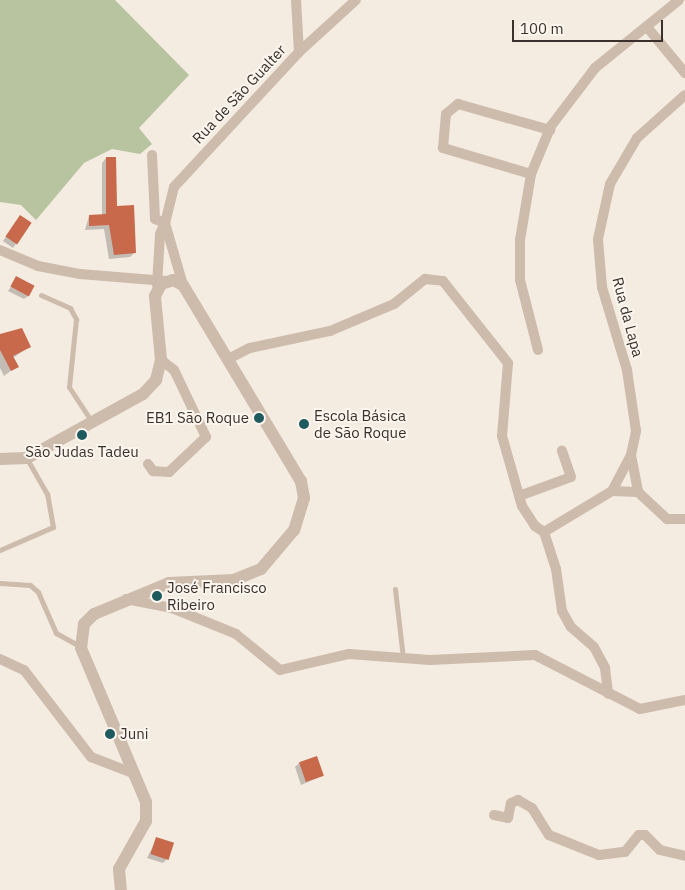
<!DOCTYPE html>
<html>
<head>
<meta charset="utf-8">
<style>
  body { margin:0 }
  #map { position:relative; width:685px; height:890px; overflow:hidden; background:#f4ebe1; font-family:"IBM Plex Sans",sans-serif }
  div>[style] { position:absolute }
  .green>* { inset:0; background:#b8c4a0 }
  .shadow>* { inset:0; background:#0003 }
  .building>* { inset:0; background:#c8694b; transform-origin:0 0 }
  .service>* { height:5px; margin:-2.5px; padding:0 2.5px; transform-origin:2.5px; border-radius:2.5px; background:#cdbbac }
  .minor>* { height:10px; margin:-5px; padding:0 5px; transform-origin:5px; border-radius:5px; background:#cdbbac }
  .tertiary>* { height:12px; margin:-6px; padding:0 6px; transform-origin:6px; border-radius:6px; background:#cdbbac }
  .dots>* { width:14px; height:14px; translate:-50% -50%; box-sizing:border-box; border:2px solid #fbf5ee; border-radius:50% }
  span { translate:-50% -50%; white-space:nowrap; text-align:center; line-height:1.15; -webkit-text-stroke:4px #fbf5ee; paint-order:stroke }
  .street-label { font-size:15px; color:#3b302b }
  .poi-label { font-size:15px; color:#3b302b }
  .left { translate:0 -50%; text-align:left }
  .right { translate:-100% -50%; text-align:right }
  .scale { position:absolute; left:512px; top:20px; width:151px; height:22px; box-sizing:border-box; border:2px solid #3b302b; border-top:0; padding-left:6px; font-size:15px; line-height:18px; white-space:nowrap; color:#3b302b; -webkit-text-stroke:4px #fbf5ee; paint-order:stroke }
</style>
</head>
<body>
<div id="map">
  <div class="green">
    <div style="clip-path:polygon(0 0,115px 0,189px 75px,139px 128px,152px 144px,140px 154px,112px 149px,84px 163px,36px 220px,21px 205px,0 202px)"></div>
  </div>
  <div class="shadow">
    <div style="clip-path:polygon(106px 158px,115px 207px,135px 252px,130px 257px,109px 259px,104px 229px,85px 230px,89px 216px,102px 215px,102px 163px)"></div>
    <div style="clip-path:polygon(16px 221px,30px 223px,13px 248px,3px 241px)"></div>
    <div style="clip-path:polygon(17px 278px,28px 296px,24px 299px,8px 291px)"></div>
    <div style="clip-path:polygon(0 334px,30px 346px,13px 358px,17px 366px,4px 376px,0 368px)"></div>
    <div style="clip-path:polygon(299px 763px,322px 776px,301px 785px,295px 767px)"></div>
    <div style="clip-path:polygon(157px 838px,167px 859px,163px 863px,147px 858px)"></div>
  </div>
  <div class="building">
    <div style="clip-path:polygon(106px 157px,116px 157px,117px 206px,134px 205px,136px 253px,114px 255px,109px 225px,89px 226px,89px 215px,106px 214px)"></div>
    <div style="left:20px;top:215px;width:14px;height:26px;rotate:34deg"></div>
    <div style="left:16px;top:276px;width:21px;height:12px;rotate:28deg"></div>
    <div style="clip-path:polygon(22px 328px,31px 347px,13px 356px,19px 367px,11px 371px,0 350px,0 334px)"></div>
    <div style="left:317px;top:756px;width:21px;height:19px;rotate:71deg"></div>
    <div style="left:156px;top:837px;width:19px;height:18px;rotate:18deg"></div>
  </div>
  <div class="service">
    <div style="left:41px;top:295px;width:32px;rotate:24deg"></div>
    <div style="left:70px;top:308px;width:13px;rotate:61deg"></div>
    <div style="left:76px;top:319px;width:68px;rotate:95.9deg"></div>
    <div style="left:69px;top:387px;width:42px;rotate:56.7deg"></div>
    <div style="left:0;top:550px;width:58px;rotate:-23.5deg"></div>
    <div style="left:53px;top:527px;width:34px;rotate:-100deg"></div>
    <div style="left:47px;top:494px;width:40px;rotate:-119.7deg"></div>
    <div style="left:0;top:583px;width:30px;rotate:4deg"></div>
    <div style="left:30px;top:585px;width:11px;rotate:41deg"></div>
    <div style="left:38px;top:592px;width:45px;rotate:66.3deg"></div>
    <div style="left:56px;top:633px;width:29px;rotate:29deg"></div>
    <div style="left:395px;top:589px;width:69px;rotate:83.4deg"></div>
  </div>
  <div class="minor">
    <div style="left:296px;top:0;width:52px;rotate:86.7deg"></div>
    <div style="left:647px;top:27px;width:60px;rotate:50.4deg"></div>
    <div style="left:152px;top:155px;width:64px;rotate:87.3deg"></div>
    <div style="left:155px;top:219px;width:11px;rotate:22deg"></div>
    <div style="left:531px;top:174px;width:92px;rotate:-163.5deg"></div>
    <div style="left:443px;top:148px;width:34px;rotate:-85deg"></div>
    <div style="left:446px;top:114px;width:16px;rotate:-40deg"></div>
    <div style="left:458px;top:104px;width:96px;rotate:15.8deg"></div>
    <div style="left:0;top:250px;width:41px;rotate:22.8deg"></div>
    <div style="left:38px;top:266px;width:43px;rotate:10.8deg"></div>
    <div style="left:80px;top:274px;width:86px;rotate:4.7deg"></div>
    <div style="left:157px;top:285px;width:51px;rotate:-86.6deg"></div>
    <div style="left:160px;top:234px;width:12px;rotate:-66deg"></div>
    <div style="left:183px;top:285px;width:65px;rotate:-106.2deg"></div>
    <div style="left:165px;top:223px;width:37px;rotate:-76deg"></div>
    <div style="left:174px;top:187px;width:184px;rotate:-47.2deg"></div>
    <div style="left:299px;top:52px;width:77px;rotate:-42.4deg"></div>
    <div style="left:538px;top:350px;width:72px;rotate:-104.4deg"></div>
    <div style="left:520px;top:280px;width:40px;rotate:-90deg"></div>
    <div style="left:520px;top:240px;width:67px;rotate:-80.5deg"></div>
    <div style="left:531px;top:174px;width:52px;rotate:-67.4deg"></div>
    <div style="left:551px;top:126px;width:73px;rotate:-52.8deg"></div>
    <div style="left:595px;top:68px;width:108px;rotate:-39deg"></div>
    <div style="left:230px;top:358px;width:22px;rotate:-27deg"></div>
    <div style="left:250px;top:348px;width:82px;rotate:-12deg"></div>
    <div style="left:330px;top:331px;width:69px;rotate:-22.9deg"></div>
    <div style="left:394px;top:304px;width:40px;rotate:-39deg"></div>
    <div style="left:425px;top:279px;width:18px;rotate:6deg"></div>
    <div style="left:443px;top:281px;width:105px;rotate:51.6deg"></div>
    <div style="left:508px;top:363px;width:73px;rotate:94.7deg"></div>
    <div style="left:502px;top:436px;width:73px;rotate:74.1deg"></div>
    <div style="left:522px;top:506px;width:24px;rotate:57deg"></div>
    <div style="left:535px;top:526px;width:11px;rotate:34deg"></div>
    <div style="left:544px;top:532px;width:39px;rotate:72deg"></div>
    <div style="left:556px;top:569px;width:42px;rotate:81.9deg"></div>
    <div style="left:562px;top:611px;width:18px;rotate:61deg"></div>
    <div style="left:571px;top:627px;width:30px;rotate:41deg"></div>
    <div style="left:594px;top:647px;width:24px;rotate:62deg"></div>
    <div style="left:605px;top:668px;width:26px;rotate:83deg"></div>
    <div style="left:631px;top:455px;width:38px;rotate:79deg"></div>
    <div style="left:148px;top:464px;width:9px;rotate:54deg"></div>
    <div style="left:153px;top:471px;width:16px;rotate:4deg"></div>
    <div style="left:169px;top:472px;width:51px;rotate:-43.4deg"></div>
    <div style="left:206px;top:437px;width:74px;rotate:-115.5deg"></div>
    <div style="left:174px;top:370px;width:16px;rotate:-142deg"></div>
    <div style="left:612px;top:491px;width:41px;rotate:-62.2deg"></div>
    <div style="left:631px;top:455px;width:25px;rotate:-78deg"></div>
    <div style="left:636px;top:431px;width:62px;rotate:-98.4deg"></div>
    <div style="left:627px;top:370px;width:87px;rotate:-106.8deg"></div>
    <div style="left:602px;top:287px;width:48px;rotate:-94.8deg"></div>
    <div style="left:598px;top:239px;width:56px;rotate:-77.7deg"></div>
    <div style="left:610px;top:184px;width:53px;rotate:-59.6deg"></div>
    <div style="left:637px;top:138px;width:64px;rotate:-41.9deg"></div>
    <div style="left:519px;top:496px;width:55px;rotate:-20.1deg"></div>
    <div style="left:571px;top:477px;width:28px;rotate:-109deg"></div>
    <div style="left:544px;top:532px;width:79px;rotate:-31.1deg"></div>
    <div style="left:612px;top:491px;width:26px;rotate:2deg"></div>
    <div style="left:638px;top:492px;width:40px;rotate:43deg"></div>
    <div style="left:667px;top:519px;width:18px"></div>
    <div style="left:126px;top:599px;width:47px;rotate:11.1deg"></div>
    <div style="left:172px;top:608px;width:69px;rotate:22.1deg"></div>
    <div style="left:236px;top:634px;width:57px;rotate:39.3deg"></div>
    <div style="left:280px;top:670px;width:71px;rotate:-13.1deg"></div>
    <div style="left:349px;top:654px;width:81px;rotate:4.2deg"></div>
    <div style="left:430px;top:660px;width:105px;rotate:-2.7deg"></div>
    <div style="left:535px;top:655px;width:118px;rotate:27.2deg"></div>
    <div style="left:640px;top:709px;width:46px;rotate:-11.3deg"></div>
    <div style="left:0;top:659px;width:26px;rotate:25deg"></div>
    <div style="left:24px;top:670px;width:110px;rotate:52.4deg"></div>
    <div style="left:91px;top:757px;width:47px;rotate:21.1deg"></div>
    <div style="left:494px;top:815px;width:14px;rotate:12deg"></div>
    <div style="left:508px;top:818px;width:15px;rotate:-79deg"></div>
    <div style="left:511px;top:803px;width:8px;rotate:-23deg"></div>
    <div style="left:518px;top:800px;width:16px;rotate:30deg"></div>
    <div style="left:532px;top:808px;width:32px;rotate:58deg"></div>
    <div style="left:549px;top:835px;width:54px;rotate:21.8deg"></div>
    <div style="left:599px;top:855px;width:26px;rotate:-7deg"></div>
    <div style="left:625px;top:852px;width:22px;rotate:-51deg"></div>
    <div style="left:639px;top:835px;width:6px"></div>
    <div style="left:645px;top:835px;width:21px;rotate:45deg"></div>
    <div style="left:660px;top:850px;width:26px;rotate:13deg"></div>
  </div>
  <div class="tertiary">
    <div style="left:0;top:459px;width:27px;rotate:-2deg"></div>
    <div style="left:27px;top:458px;width:132px;rotate:-28.9deg"></div>
    <div style="left:143px;top:394px;width:19px;rotate:-47deg"></div>
    <div style="left:156px;top:380px;width:21px;rotate:-76deg"></div>
    <div style="left:161px;top:360px;width:64px;rotate:-95.4deg"></div>
    <div style="left:155px;top:296px;width:13px;rotate:-63deg"></div>
    <div style="left:161px;top:284px;width:13px;rotate:-18deg"></div>
    <div style="left:173px;top:280px;width:11px;rotate:27deg"></div>
    <div style="left:183px;top:285px;width:229px;rotate:59deg"></div>
    <div style="left:301px;top:481px;width:17px;rotate:80deg"></div>
    <div style="left:304px;top:498px;width:34px;rotate:107deg"></div>
    <div style="left:294px;top:530px;width:51px;rotate:130.2deg"></div>
    <div style="left:261px;top:569px;width:29px;rotate:158deg"></div>
    <div style="left:234px;top:580px;width:65px;rotate:177.4deg"></div>
    <div style="left:169px;top:583px;width:81px;rotate:157.5deg"></div>
    <div style="left:94px;top:614px;width:14px;rotate:135deg"></div>
    <div style="left:84px;top:624px;width:24px;rotate:97deg"></div>
    <div style="left:81px;top:648px;width:167px;rotate:67.1deg"></div>
    <div style="left:146px;top:802px;width:19px;rotate:90deg"></div>
    <div style="left:146px;top:821px;width:55px;rotate:119.4deg"></div>
    <div style="left:119px;top:869px;width:21px;rotate:85deg"></div>
  </div>
  <div class="dots">
    <div style="left:259px;top:418px;background:#1f5a5e"></div>
    <div style="left:304px;top:424px;background:#1f5a5e"></div>
    <div style="left:82px;top:435px;background:#1f5a5e"></div>
    <div style="left:157px;top:596px;background:#1f5a5e"></div>
    <div style="left:110px;top:734px;background:#1f5a5e"></div>
  </div>
  <div class="street-label">
    <span style="left:239px;top:94px;rotate:-47deg">Rua de São Gualter</span>
    <span style="left:628px;top:317px;rotate:75deg">Rua da Lapa</span>
  </div>
  <div class="poi-label">
    <span class="left" style="left:314px;top:424px">Escola Básica<br>de São Roque</span>
    <span class="right" style="left:249px;top:418px">EB1 São Roque</span>
    <span style="left:82px;top:452px">São Judas Tadeu</span>
    <span class="left" style="left:167px;top:596px">José Francisco<br>Ribeiro</span>
    <span class="left" style="left:120px;top:734px">Juni</span>
  </div>
  <div class="scale">100 m</div>
</div>
</body>
</html>
